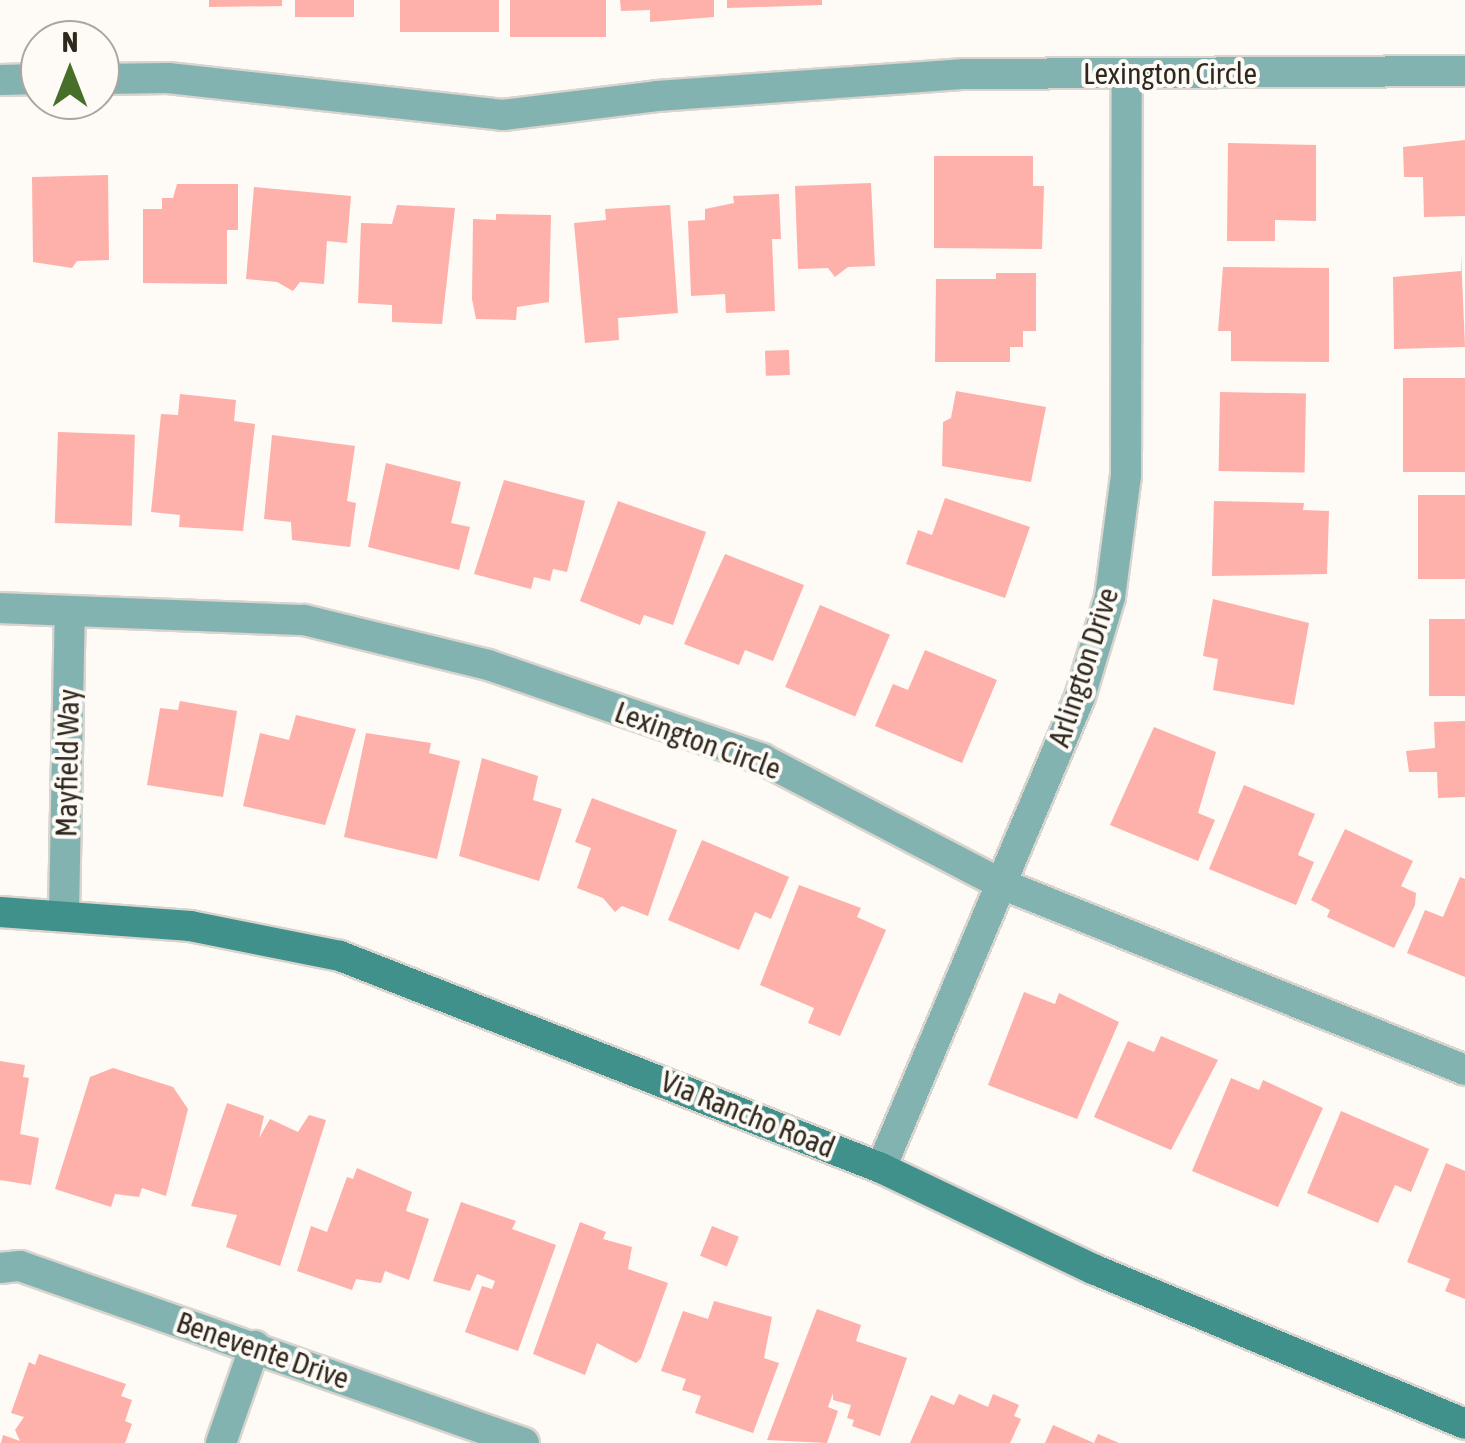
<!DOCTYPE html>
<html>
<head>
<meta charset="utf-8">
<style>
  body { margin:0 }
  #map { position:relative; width:1465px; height:1443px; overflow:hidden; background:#fefaf5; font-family:"Asap Condensed",sans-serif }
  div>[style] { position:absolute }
  .building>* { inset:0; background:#feb0aa; transform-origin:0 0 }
  .roads { filter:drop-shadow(2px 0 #d9d4ce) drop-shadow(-2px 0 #d9d4ce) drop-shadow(0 2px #d9d4ce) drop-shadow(0 -2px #d9d4ce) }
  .street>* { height:30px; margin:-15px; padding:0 15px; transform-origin:15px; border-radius:15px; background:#82b3b0 }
  .secondary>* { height:30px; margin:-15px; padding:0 15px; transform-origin:15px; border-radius:15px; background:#40908b }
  span { translate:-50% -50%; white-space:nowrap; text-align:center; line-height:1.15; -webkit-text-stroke:8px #fefaf5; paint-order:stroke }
  .street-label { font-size:30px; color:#2f281e }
  .north { position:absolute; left:20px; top:20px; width:100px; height:100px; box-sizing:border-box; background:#fefaf5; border:2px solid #aba69f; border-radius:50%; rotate:0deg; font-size:28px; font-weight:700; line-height:40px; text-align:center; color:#2f281e }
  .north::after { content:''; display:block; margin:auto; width:35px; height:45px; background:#476f2a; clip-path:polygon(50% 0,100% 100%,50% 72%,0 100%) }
</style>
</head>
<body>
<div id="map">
  <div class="building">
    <div style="clip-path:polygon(209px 0,282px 0,282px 6px,209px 7px)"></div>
    <div style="left:295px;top:0;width:59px;height:17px"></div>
    <div style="left:400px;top:0;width:99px;height:32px"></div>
    <div style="left:510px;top:0;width:96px;height:37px"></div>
    <div style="clip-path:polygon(620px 0,714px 0,714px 17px,650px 22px,650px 10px,621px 11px)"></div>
    <div style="clip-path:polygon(727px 0,822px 0,822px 5px,727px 8px)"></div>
    <div style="clip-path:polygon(1465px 140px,1465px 216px,1424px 217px,1423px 177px,1404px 177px,1403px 147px)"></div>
    <div style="clip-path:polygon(1228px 143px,1316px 145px,1316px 221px,1275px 220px,1275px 241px,1227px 241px)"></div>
    <div style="clip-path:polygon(934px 156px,1033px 156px,1033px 186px,1044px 186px,1042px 249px,934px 248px)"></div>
    <div style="clip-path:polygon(108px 175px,109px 260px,77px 261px,72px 268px,33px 262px,32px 177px)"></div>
    <div style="clip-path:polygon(871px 183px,875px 266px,848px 267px,835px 277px,828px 268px,798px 269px,795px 186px)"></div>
    <div style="clip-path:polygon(177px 184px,238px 184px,238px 230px,227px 230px,227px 284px,143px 283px,143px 209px,162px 209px,162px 198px,173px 198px)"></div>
    <div style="clip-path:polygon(254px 187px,351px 196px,347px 243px,327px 241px,324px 284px,300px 282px,293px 291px,277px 282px,246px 279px)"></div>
    <div style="clip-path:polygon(779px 194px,781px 239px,772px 239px,775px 311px,726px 313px,725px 294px,691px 296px,688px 221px,705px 220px,705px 209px,734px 203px,733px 196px)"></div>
    <div style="clip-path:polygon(397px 205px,455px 208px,442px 324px,392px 322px,392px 305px,358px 303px,361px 223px,392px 224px)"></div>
    <div style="clip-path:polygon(670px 205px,678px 313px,618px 318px,619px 340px,585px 343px,574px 223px,606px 220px,605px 209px)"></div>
    <div style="clip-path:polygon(496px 214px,551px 215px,549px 302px,517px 307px,516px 320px,476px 319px,472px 299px,473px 219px,496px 220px)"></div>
    <div style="clip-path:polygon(1461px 254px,1465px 347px,1394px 349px,1393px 277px,1461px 271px)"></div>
    <div style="clip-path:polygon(1223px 267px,1329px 268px,1329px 362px,1231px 361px,1231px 331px,1218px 331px)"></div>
    <div style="clip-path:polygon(996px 273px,1036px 273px,1036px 331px,1023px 331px,1023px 347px,1010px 347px,1010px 362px,935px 362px,936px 279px,996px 279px)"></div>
    <div style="left:789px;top:350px;width:25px;height:24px;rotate:88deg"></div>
    <div style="left:1465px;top:378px;width:94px;height:62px;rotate:90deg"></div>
    <div style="clip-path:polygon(956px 391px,1046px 407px,1031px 482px,942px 466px,943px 422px,951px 418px)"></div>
    <div style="left:1220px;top:392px;width:86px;height:79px;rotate:1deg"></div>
    <div style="clip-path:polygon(180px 394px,236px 400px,234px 421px,255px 424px,243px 531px,179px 527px,180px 515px,151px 512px,161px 414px,178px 415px)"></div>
    <div style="left:58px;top:432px;width:77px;height:91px;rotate:2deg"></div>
    <div style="clip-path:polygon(272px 435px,355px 446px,347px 501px,356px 503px,350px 547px,292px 540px,291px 522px,264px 519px)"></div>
    <div style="clip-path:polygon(386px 463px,461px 482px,451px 523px,470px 527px,459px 570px,368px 547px)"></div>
    <div style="clip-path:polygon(504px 480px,585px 501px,567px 572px,553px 569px,550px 581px,534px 577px,531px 589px,474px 574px)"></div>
    <div style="left:1465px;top:495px;width:84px;height:47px;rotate:90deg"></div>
    <div style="clip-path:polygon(945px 498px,1030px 527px,1005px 598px,906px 564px,918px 530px,932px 535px)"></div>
    <div style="clip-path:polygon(618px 501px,706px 532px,673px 625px,644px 615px,640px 625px,580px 601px)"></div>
    <div style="clip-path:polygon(1214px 501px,1304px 503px,1303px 510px,1329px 511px,1327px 574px,1212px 576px)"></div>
    <div style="clip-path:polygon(725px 554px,804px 585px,773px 661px,745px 650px,739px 665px,684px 644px)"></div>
    <div style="clip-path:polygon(1213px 599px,1309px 623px,1294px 705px,1213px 690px,1218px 659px,1203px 656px)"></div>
    <div style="left:820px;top:605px;width:76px;height:89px;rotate:23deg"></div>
    <div style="left:1465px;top:619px;width:77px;height:36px;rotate:90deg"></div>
    <div style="clip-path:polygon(925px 650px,997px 680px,962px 763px,875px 726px,893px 684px,908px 690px)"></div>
    <div style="clip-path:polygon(180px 701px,237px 711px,223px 797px,147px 785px,160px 708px,178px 710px)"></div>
    <div style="clip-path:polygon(296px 715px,356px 729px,325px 825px,243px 806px,260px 733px,289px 740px)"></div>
    <div style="clip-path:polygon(1465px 721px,1465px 797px,1438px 798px,1437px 772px,1409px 772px,1406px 751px,1435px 748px,1434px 722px)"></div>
    <div style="clip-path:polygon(1154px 727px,1216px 752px,1198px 813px,1215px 820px,1198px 861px,1110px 825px)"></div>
    <div style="clip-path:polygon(366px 733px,431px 743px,429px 753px,460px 761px,437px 859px,344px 837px)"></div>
    <div style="clip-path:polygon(482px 758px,538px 776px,533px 800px,562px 809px,539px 881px,459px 856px)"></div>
    <div style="clip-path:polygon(1244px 785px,1315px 814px,1298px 855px,1314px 862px,1296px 905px,1209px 869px)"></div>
    <div style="clip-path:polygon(592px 798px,677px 830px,648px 916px,622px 906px,615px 912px,603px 898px,577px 888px,591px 848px,575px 842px)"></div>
    <div style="clip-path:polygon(1345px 829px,1413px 861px,1401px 886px,1416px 893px,1415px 905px,1394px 948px,1327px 917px,1330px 910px,1311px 900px)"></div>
    <div style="clip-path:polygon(702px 840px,789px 877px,771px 919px,755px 912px,739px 950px,668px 920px)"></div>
    <div style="clip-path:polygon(1460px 877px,1465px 879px,1465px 977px,1407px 953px,1425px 910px,1443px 917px)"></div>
    <div style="clip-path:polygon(799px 885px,861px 908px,857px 917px,886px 930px,840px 1036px,808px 1023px,814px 1008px,760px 985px)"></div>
    <div style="clip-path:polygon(1024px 992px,1055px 1004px,1059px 993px,1119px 1022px,1077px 1119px,988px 1085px)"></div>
    <div style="clip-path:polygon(1161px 1036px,1218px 1060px,1171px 1150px,1094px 1117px,1128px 1041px,1154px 1052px)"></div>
    <div style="clip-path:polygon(0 1061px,25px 1065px,23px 1077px,29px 1078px,20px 1134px,39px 1138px,31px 1185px,0 1180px)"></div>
    <div style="clip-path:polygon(113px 1068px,173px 1087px,188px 1109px,166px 1196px,142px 1188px,139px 1197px,115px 1194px,111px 1207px,55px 1189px,90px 1077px)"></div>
    <div style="clip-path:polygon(1231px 1078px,1259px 1090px,1263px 1080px,1323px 1108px,1278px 1207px,1192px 1171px)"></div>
    <div style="clip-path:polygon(227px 1103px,264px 1116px,259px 1138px,270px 1119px,298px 1132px,309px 1115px,326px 1120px,280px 1266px,226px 1247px,237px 1215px,191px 1206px)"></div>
    <div style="clip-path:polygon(1341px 1111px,1429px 1149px,1411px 1192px,1395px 1185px,1378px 1223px,1307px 1193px)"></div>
    <div style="clip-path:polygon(1446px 1163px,1465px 1171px,1465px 1299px,1445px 1291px,1450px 1279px,1407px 1262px)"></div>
    <div style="clip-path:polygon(357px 1168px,412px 1192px,406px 1211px,429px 1219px,409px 1280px,385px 1271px,381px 1283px,356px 1279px,352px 1290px,297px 1271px,311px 1226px,327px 1232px,347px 1177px,353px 1179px)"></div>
    <div style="clip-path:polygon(461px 1202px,516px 1221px,512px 1229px,556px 1245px,518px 1351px,465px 1332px,482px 1286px,492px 1289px,495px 1281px,477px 1274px,470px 1291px,433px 1281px)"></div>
    <div style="clip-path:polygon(580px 1222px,606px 1232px,603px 1239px,632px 1247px,628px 1269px,668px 1283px,641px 1358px,636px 1363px,597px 1343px,585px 1375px,533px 1354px)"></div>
    <div style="left:712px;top:1226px;width:29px;height:32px;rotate:22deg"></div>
    <div style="clip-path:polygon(714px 1301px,772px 1317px,764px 1358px,779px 1363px,753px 1433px,695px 1413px,701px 1396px,682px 1390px,686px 1379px,661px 1371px,683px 1311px,708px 1319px)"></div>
    <div style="clip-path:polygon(817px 1309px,861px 1325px,856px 1341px,907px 1358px,880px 1436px,852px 1426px,854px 1420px,847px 1418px,851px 1405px,833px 1400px,833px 1393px,828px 1407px,838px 1411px,827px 1443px,767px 1440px)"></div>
    <div style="clip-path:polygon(39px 1354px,126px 1384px,121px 1396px,132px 1400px,125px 1421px,132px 1424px,125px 1443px,1px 1443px,3px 1435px,20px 1441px,15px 1430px,24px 1417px,11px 1413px,29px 1362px,35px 1365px)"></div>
    <div style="clip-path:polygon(959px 1394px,988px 1407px,993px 1394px,1019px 1405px,1014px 1416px,1021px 1419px,1010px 1443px,910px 1443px,931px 1395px,954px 1405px)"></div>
    <div style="clip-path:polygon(1053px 1425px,1094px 1443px,1098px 1434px,1119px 1443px,1045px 1443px)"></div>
  </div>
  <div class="roads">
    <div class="street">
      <div style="left:100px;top:79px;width:68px;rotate:-0.8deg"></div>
      <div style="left:168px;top:78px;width:337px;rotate:6.3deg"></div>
      <div style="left:503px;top:115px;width:155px;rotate:-7deg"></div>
      <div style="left:657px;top:96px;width:309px;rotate:-4.1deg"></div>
      <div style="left:965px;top:74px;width:500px;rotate:-0.34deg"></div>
      <div style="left:0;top:80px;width:40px;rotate:-1.4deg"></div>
      <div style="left:0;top:608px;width:304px;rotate:2.3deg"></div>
      <div style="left:304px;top:620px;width:189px;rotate:13.7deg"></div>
      <div style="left:488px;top:665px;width:290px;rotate:18.9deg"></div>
      <div style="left:762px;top:759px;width:267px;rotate:27.6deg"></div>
      <div style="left:999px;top:883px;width:502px;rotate:21.86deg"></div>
      <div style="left:64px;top:913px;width:300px;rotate:-88.9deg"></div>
      <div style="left:881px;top:1168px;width:511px;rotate:-67.1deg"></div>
      <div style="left:1080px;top:697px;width:104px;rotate:-73.3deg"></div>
      <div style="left:1110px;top:597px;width:123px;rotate:-82.5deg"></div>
      <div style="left:1126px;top:475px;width:402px;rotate:-89.9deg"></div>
      <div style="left:0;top:1268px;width:20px;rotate:-6deg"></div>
      <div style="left:20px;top:1266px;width:534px;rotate:19.35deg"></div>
      <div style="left:221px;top:1443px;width:103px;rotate:-70.7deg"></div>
    </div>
    <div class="secondary">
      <div style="left:0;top:912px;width:191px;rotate:4.2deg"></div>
      <div style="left:190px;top:926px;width:153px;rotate:11.3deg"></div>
      <div style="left:340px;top:956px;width:581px;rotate:21.4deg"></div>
      <div style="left:881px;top:1168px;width:235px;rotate:25.5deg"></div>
      <div style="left:1093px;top:1269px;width:403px;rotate:22.6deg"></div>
    </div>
  </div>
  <div class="street-label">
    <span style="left:1170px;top:73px">Lexington Circle</span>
    <span style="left:1083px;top:667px;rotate:-72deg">Arlington Drive</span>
    <span style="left:698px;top:740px;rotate:20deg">Lexington Circle</span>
    <span style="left:67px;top:763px;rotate:-89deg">Mayfield Way</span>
    <span style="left:748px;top:1114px;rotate:22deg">Via Rancho Road</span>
    <span style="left:263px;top:1350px;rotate:19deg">Benevente Drive</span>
  </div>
  <div class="north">N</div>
</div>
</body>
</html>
